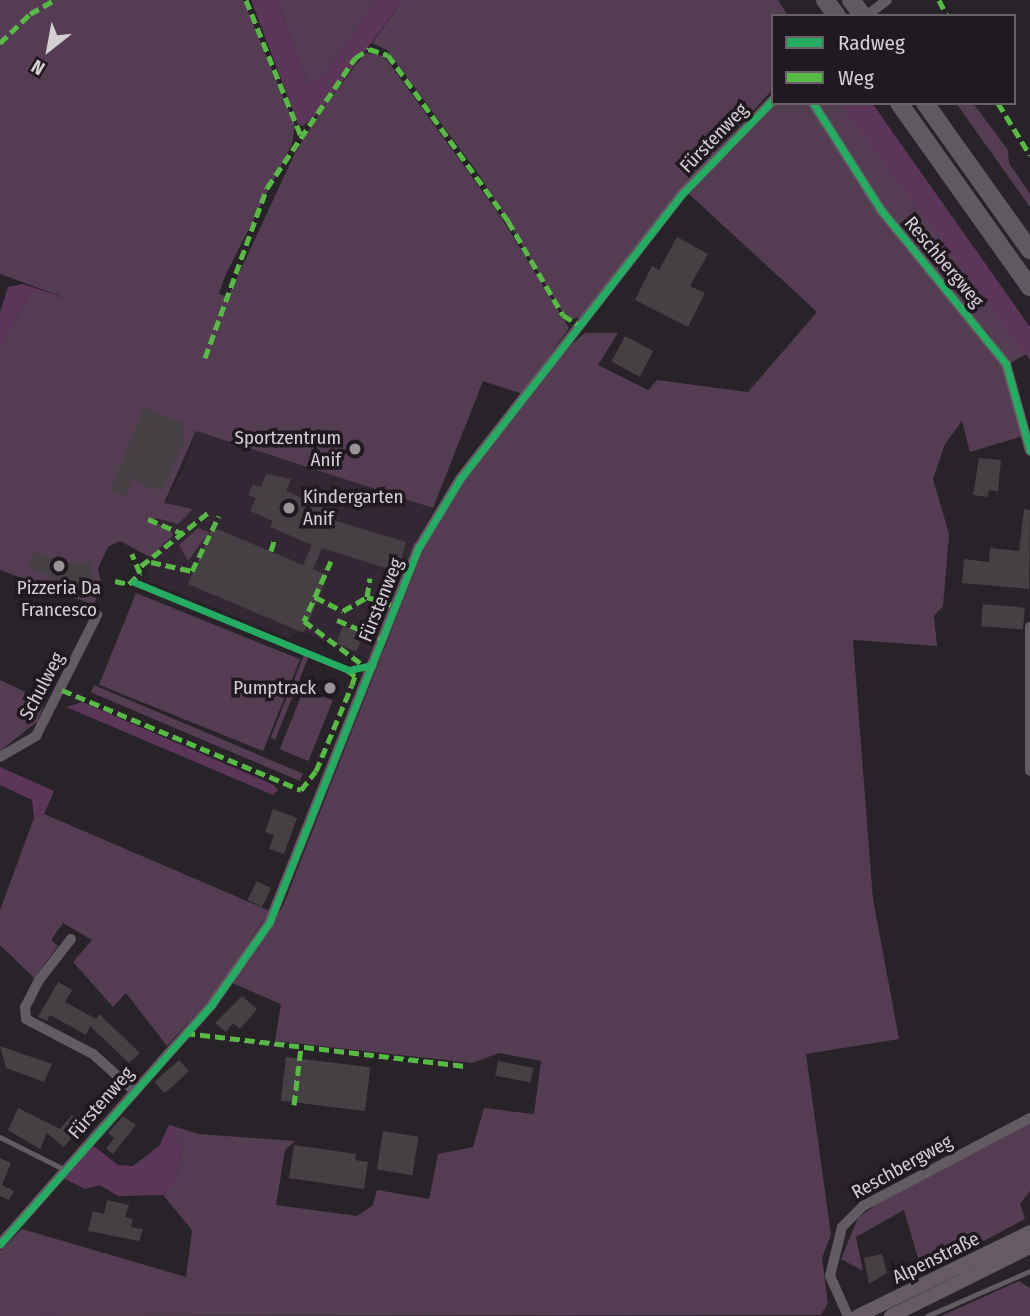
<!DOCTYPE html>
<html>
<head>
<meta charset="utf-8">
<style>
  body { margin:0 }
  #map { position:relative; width:1030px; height:1316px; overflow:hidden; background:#282328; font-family:"Fira Sans Condensed",sans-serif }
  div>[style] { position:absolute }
  .built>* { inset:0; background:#322732 }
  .green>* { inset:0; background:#543d52; transform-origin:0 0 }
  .forest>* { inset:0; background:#5c3659 }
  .building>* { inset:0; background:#444043; transform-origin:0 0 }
  .service>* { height:4.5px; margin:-2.25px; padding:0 2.25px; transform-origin:2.25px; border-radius:2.25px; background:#625b61 }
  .minor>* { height:10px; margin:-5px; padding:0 5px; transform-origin:5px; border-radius:5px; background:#625b61 }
  .primary>* { height:14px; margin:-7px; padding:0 7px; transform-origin:7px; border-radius:7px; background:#645b64 }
  .motorway>* { height:18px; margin:-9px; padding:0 9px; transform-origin:9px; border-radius:9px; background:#60595f }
  .quiet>* { height:5px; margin-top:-2.5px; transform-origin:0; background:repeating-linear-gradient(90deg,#58b947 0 10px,transparent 0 15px) }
  .cycleway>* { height:7px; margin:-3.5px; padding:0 3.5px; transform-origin:3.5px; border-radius:3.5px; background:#26ab63 }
  .dots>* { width:19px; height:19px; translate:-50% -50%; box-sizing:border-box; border:4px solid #20191f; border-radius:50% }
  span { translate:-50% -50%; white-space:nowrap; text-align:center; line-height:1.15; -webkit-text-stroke:7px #20191f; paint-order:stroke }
  .street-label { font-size:19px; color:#d4cfd3 }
  .poi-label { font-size:19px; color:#d4cfd3 }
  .right { translate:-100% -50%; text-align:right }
  .left { translate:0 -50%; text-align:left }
  .legend { position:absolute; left:771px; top:14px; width:245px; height:91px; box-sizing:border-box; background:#20191f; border:2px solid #686267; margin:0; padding:9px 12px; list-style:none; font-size:21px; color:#d4cfd3 }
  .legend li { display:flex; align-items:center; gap:14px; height:35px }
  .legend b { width:35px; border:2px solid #686267 }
  .north { position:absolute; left:14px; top:14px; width:70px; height:70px; -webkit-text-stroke:5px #20191f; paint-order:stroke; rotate:211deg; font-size:19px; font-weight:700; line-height:28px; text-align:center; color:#d4cfd3 }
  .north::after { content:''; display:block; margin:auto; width:24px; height:32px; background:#d4cfd3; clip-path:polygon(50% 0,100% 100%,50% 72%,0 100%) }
</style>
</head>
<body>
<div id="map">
  <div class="built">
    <div style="clip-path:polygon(196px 431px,433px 508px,368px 659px,300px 631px,289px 638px,149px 581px,145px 549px,153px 524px,184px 468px)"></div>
  </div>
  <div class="green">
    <div style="clip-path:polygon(0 0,243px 0,295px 125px,292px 144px,225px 276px,219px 294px,228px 297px,295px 153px,320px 112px,365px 53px,384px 56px,501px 217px,569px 328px,523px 394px,483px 381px,433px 508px,196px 431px,164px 503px,193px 509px,178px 524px,156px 518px,154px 523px,169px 527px,173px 535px,150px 557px,120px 541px,108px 547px,98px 568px,101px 584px,94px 605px,0 570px,0 346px,32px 291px,66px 298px,0 274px)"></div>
    <div style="clip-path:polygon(277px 0,377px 0,327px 72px,308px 85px)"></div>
    <div style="clip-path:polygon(403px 0,778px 0,788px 16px,773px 16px,773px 89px,682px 189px,582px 317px,572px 319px,562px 311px,480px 176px,387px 50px,372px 43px)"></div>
    <div style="clip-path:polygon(773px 103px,809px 103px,875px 207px,1004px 368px,1023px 436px,970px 452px,962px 421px,945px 444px,933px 479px,949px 534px,943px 606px,934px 616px,937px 646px,853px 640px,873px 899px,899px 1039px,806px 1054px,831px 1235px,822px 1258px,828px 1303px,821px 1315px,0 1316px,0 1251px,22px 1229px,186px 1277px,192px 1230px,163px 1195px,175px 1182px,182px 1145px,173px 1135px,176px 1127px,199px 1134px,295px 1141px,285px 1150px,276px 1205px,357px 1216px,373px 1205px,377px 1190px,429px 1199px,438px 1154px,473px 1147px,484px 1108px,534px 1114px,541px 1061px,499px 1053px,472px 1063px,275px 1041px,281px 1004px,232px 983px,283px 906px,426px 542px,467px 476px,568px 347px,585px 333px,618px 333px,598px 365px,648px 390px,657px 380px,748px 392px,817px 312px,689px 194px)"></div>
    <div style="clip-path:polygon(824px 103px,840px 103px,853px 115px,1026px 354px,1009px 364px,988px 333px,932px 274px,890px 219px,820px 106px)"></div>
    <div style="clip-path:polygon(956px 103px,973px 103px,1008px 150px,1009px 163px,1030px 194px,1030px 207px)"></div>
    <div style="clip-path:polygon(198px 528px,209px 532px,188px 561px,179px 545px)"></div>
    <div style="left:136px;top:593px;width:177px;height:99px;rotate:22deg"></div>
    <div style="left:304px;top:655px;width:5px;height:89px;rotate:22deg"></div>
    <div style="clip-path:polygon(0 680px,45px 701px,38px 721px,0 751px)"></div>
    <div style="left:94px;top:685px;width:227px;height:8px;rotate:23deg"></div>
    <div style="left:304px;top:689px;width:31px;height:65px;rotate:22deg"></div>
    <div style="clip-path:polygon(44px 814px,270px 911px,212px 997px,167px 1046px,126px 993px,113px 1007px,73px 962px,92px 940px,63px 923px,51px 940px,58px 946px,34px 978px,0 945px,0 910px,34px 818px)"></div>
    <div style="clip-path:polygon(1030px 1123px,1030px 1191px,1020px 1204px,1025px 1219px,939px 1265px,929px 1254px,918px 1258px,904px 1210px,856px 1237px,863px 1271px,841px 1259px,858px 1218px,881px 1201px)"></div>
    <div style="clip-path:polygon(1019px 1281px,1030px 1288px,1030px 1316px,941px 1316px)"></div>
  </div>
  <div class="forest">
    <div style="clip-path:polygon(251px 0,277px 0,308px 85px,327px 72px,377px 0,403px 0,320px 112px,303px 126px,298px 124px)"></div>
    <div style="clip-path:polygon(840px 103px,872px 103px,1030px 327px,1030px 360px)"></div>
    <div style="clip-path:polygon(23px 284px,78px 302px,32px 291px,0 346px,0 312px,8px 287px)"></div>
    <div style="clip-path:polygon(82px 702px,274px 785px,278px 790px,273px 795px,66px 707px)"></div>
    <div style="clip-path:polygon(0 767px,54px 791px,44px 814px,34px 818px,32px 800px,0 785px)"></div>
    <div style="clip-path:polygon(169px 1125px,176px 1127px,173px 1135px,182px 1145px,175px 1183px,163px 1195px,118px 1196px,100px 1185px,85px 1189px,63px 1178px,91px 1144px,118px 1165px,133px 1166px,159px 1146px)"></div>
    <div style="clip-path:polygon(929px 1254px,939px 1265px,907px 1281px,908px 1266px)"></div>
  </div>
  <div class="building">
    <div style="clip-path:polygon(677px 237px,708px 254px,690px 286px,705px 293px,688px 327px,635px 300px,652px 266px,659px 270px)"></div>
    <div style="left:625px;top:336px;width:32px;height:29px;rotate:28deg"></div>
    <div style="clip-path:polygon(144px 408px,182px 423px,184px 442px,162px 489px,150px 489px,133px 478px,125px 496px,110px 490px)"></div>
    <div style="clip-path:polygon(979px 458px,1001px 460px,998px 491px,989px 490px,988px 497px,973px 495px)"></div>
    <div style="clip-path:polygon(266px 474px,291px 479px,286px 491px,336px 514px,333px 520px,406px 542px,398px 572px,322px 548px,313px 569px,328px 575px,304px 633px,188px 584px,212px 527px,303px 565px,312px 545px,270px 527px,273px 521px,250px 511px,256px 498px,248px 495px,253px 484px,261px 487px)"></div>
    <div style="clip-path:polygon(1024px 509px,1030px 510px,1029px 589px,962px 583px,964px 559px,989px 562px,990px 548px,1019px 551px)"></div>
    <div style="clip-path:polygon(34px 552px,66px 564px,89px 562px,94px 579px,86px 581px,88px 591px,61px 590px,62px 581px,28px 568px)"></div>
    <div style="left:983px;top:604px;width:42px;height:22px;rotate:5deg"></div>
    <div style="left:343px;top:626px;width:22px;height:19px;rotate:21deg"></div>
    <div style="clip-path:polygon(273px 809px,297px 818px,284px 854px,269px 849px,274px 835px,265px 832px)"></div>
    <div style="left:257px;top:881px;width:16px;height:21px;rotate:27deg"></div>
    <div style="clip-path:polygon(58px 982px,72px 990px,65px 1002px,96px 1019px,99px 1014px,140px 1053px,129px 1063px,90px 1026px,86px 1035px,50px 1015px,47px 1021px,38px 1017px)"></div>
    <div style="clip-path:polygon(242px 996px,257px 1009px,240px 1029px,233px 1023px,226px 1032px,215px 1023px)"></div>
    <div style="clip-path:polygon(0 1046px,52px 1064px,44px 1082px,6px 1068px)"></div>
    <div style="left:286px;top:1057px;width:85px;height:44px;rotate:7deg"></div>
    <div style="left:179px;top:1060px;width:15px;height:33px;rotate:48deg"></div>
    <div style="left:498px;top:1061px;width:36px;height:15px;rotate:11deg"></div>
    <div style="clip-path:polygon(18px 1108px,60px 1129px,72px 1115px,83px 1124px,64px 1147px,47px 1133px,40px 1149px,8px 1130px)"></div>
    <div style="clip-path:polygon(123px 1116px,136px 1125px,113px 1154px,106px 1149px,114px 1138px,108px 1133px)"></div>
    <div style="left:383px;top:1131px;width:36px;height:39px;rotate:9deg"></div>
    <div style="clip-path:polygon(294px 1145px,356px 1154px,355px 1160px,368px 1162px,364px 1189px,289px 1178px)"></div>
    <div style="clip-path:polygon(0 1158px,11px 1163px,2px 1185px,14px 1191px,9px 1200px,0 1196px)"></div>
    <div style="clip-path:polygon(107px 1200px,129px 1205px,125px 1217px,133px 1219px,131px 1227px,143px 1229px,139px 1241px,88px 1231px,93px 1211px,104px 1214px)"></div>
    <div style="clip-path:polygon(882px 1254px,887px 1273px,869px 1284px,864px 1258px)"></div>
  </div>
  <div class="service">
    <div style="left:0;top:1137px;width:72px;rotate:26.6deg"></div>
    <div style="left:927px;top:1316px;width:112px;rotate:-23.6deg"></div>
  </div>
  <div class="minor">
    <div style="left:866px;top:16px;width:26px;rotate:-37deg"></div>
    <div style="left:813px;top:103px;width:127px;rotate:57.6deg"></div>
    <div style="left:881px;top:210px;width:198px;rotate:50.9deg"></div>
    <div style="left:1006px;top:364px;width:90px;rotate:74.6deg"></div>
    <div style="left:1030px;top:627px;width:144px;rotate:90deg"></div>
    <div style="left:0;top:757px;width:42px;rotate:-30.3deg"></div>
    <div style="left:36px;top:736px;width:136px;rotate:-63.2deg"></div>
    <div style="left:71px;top:939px;width:52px;rotate:128deg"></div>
    <div style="left:39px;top:980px;width:30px;rotate:117deg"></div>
    <div style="left:25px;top:1007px;width:12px;rotate:85deg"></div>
    <div style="left:26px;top:1019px;width:76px;rotate:27.6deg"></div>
    <div style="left:93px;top:1054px;width:52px;rotate:41.9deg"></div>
    <div style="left:0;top:1244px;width:320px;rotate:-48.5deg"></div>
    <div style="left:212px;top:1004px;width:99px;rotate:-54.9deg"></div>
    <div style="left:269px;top:923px;width:405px;rotate:-68.3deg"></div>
    <div style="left:419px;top:547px;width:79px;rotate:-58.9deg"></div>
    <div style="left:460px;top:479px;width:358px;rotate:-52.1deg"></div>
    <div style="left:680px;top:196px;width:134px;rotate:-45.9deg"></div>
    <div style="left:848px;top:1316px;width:44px;rotate:-114.2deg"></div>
    <div style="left:830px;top:1276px;width:50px;rotate:-76.2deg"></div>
    <div style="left:842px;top:1227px;width:30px;rotate:-45deg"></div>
    <div style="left:863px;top:1206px;width:189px;rotate:-27.8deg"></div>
  </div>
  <div class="primary">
    <div style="left:858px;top:1316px;width:191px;rotate:-26deg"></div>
    <div style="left:891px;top:1316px;width:155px;rotate:-26.4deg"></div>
  </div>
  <div class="motorway">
    <div style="left:825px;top:0;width:20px;rotate:53deg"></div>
    <div style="left:851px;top:0;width:20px;rotate:53deg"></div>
    <div style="left:899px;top:103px;width:226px;rotate:54.6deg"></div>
    <div style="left:925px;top:103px;width:181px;rotate:54.5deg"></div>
  </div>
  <div class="quiet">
    <div style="left:246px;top:0;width:147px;rotate:68deg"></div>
    <div style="left:939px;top:0;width:18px;rotate:63deg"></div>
    <div style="left:0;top:43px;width:42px;rotate:-44deg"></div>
    <div style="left:30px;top:14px;width:28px;rotate:-30deg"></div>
    <div style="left:998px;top:103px;width:61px;rotate:58.4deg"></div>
    <div style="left:205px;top:358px;width:181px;rotate:-70deg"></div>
    <div style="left:267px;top:188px;width:157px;rotate:-55.9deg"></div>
    <div style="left:355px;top:58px;width:17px;rotate:-33deg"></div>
    <div style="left:369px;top:49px;width:20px;rotate:18deg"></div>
    <div style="left:388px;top:55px;width:205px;rotate:54.1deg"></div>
    <div style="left:508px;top:221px;width:109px;rotate:59.7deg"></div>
    <div style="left:563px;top:315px;width:20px;rotate:33deg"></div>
    <div style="left:148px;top:519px;width:39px;rotate:23deg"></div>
    <div style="left:271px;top:551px;width:14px;rotate:-73deg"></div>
    <div style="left:331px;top:561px;width:66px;rotate:114.2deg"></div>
    <div style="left:304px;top:621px;width:74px;rotate:36.7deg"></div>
    <div style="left:151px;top:562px;width:42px;rotate:12.4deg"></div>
    <div style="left:192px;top:571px;width:61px;rotate:-63.9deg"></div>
    <div style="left:141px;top:566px;width:87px;rotate:-38.5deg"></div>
    <div style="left:115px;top:581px;width:14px;rotate:12deg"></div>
    <div style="left:129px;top:584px;width:16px;rotate:-45deg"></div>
    <div style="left:140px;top:573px;width:21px;rotate:-113deg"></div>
    <div style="left:315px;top:597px;width:31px;rotate:27deg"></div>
    <div style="left:343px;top:611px;width:28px;rotate:-30deg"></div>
    <div style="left:367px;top:597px;width:29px;rotate:18deg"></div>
    <div style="left:367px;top:597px;width:19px;rotate:-81deg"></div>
    <div style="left:337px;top:620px;width:49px;rotate:22.9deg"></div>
    <div style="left:62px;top:690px;width:259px;rotate:22.7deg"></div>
    <div style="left:301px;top:790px;width:24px;rotate:-52deg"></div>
    <div style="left:316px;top:771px;width:93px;rotate:-67.3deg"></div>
    <div style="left:352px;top:685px;width:9px;rotate:-72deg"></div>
    <div style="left:355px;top:676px;width:14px;rotate:-144deg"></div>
    <div style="left:185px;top:1033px;width:282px;rotate:6.7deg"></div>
    <div style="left:294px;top:1105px;width:58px;rotate:-83.1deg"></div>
  </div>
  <div class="cycleway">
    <div style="left:813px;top:103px;width:127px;rotate:57.6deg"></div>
    <div style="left:881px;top:210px;width:198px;rotate:50.9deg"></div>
    <div style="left:1006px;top:364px;width:90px;rotate:74.6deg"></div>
    <div style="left:134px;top:582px;width:232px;rotate:22.3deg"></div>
    <div style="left:349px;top:670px;width:24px;rotate:-12deg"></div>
    <div style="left:0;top:1244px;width:320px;rotate:-48.5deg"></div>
    <div style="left:212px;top:1004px;width:99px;rotate:-54.9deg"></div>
    <div style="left:269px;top:923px;width:405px;rotate:-68.3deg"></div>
    <div style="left:419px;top:547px;width:79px;rotate:-58.9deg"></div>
    <div style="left:460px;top:479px;width:358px;rotate:-52.1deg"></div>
    <div style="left:680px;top:196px;width:134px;rotate:-45.9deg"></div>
  </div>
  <div class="dots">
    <div style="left:355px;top:449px;background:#989397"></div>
    <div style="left:289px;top:508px;background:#989397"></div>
    <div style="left:59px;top:566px;background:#989397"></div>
    <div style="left:330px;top:688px;background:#989397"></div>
  </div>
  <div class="street-label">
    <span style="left:714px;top:138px;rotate:-46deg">Fürstenweg</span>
    <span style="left:944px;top:262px;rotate:50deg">Reschbergweg</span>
    <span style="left:381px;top:600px;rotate:-68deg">Fürstenweg</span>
    <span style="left:42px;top:686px;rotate:-62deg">Schulweg</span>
    <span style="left:101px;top:1103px;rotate:-49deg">Fürstenweg</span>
    <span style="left:902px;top:1167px;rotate:-29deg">Reschbergweg</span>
    <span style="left:936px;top:1258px;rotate:-26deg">Alpenstraße</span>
  </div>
  <div class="poi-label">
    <span class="right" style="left:341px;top:449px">Sportzentrum<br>Anif</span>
    <span class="left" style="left:303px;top:508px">Kindergarten<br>Anif</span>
    <span style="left:59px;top:599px">Pizzeria Da<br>Francesco</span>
    <span class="right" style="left:316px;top:688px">Pumptrack</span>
  </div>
  <ul class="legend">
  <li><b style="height:9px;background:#26ab63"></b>Radweg</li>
  <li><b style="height:9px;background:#58b947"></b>Weg</li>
  </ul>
  <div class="north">N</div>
</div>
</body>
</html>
